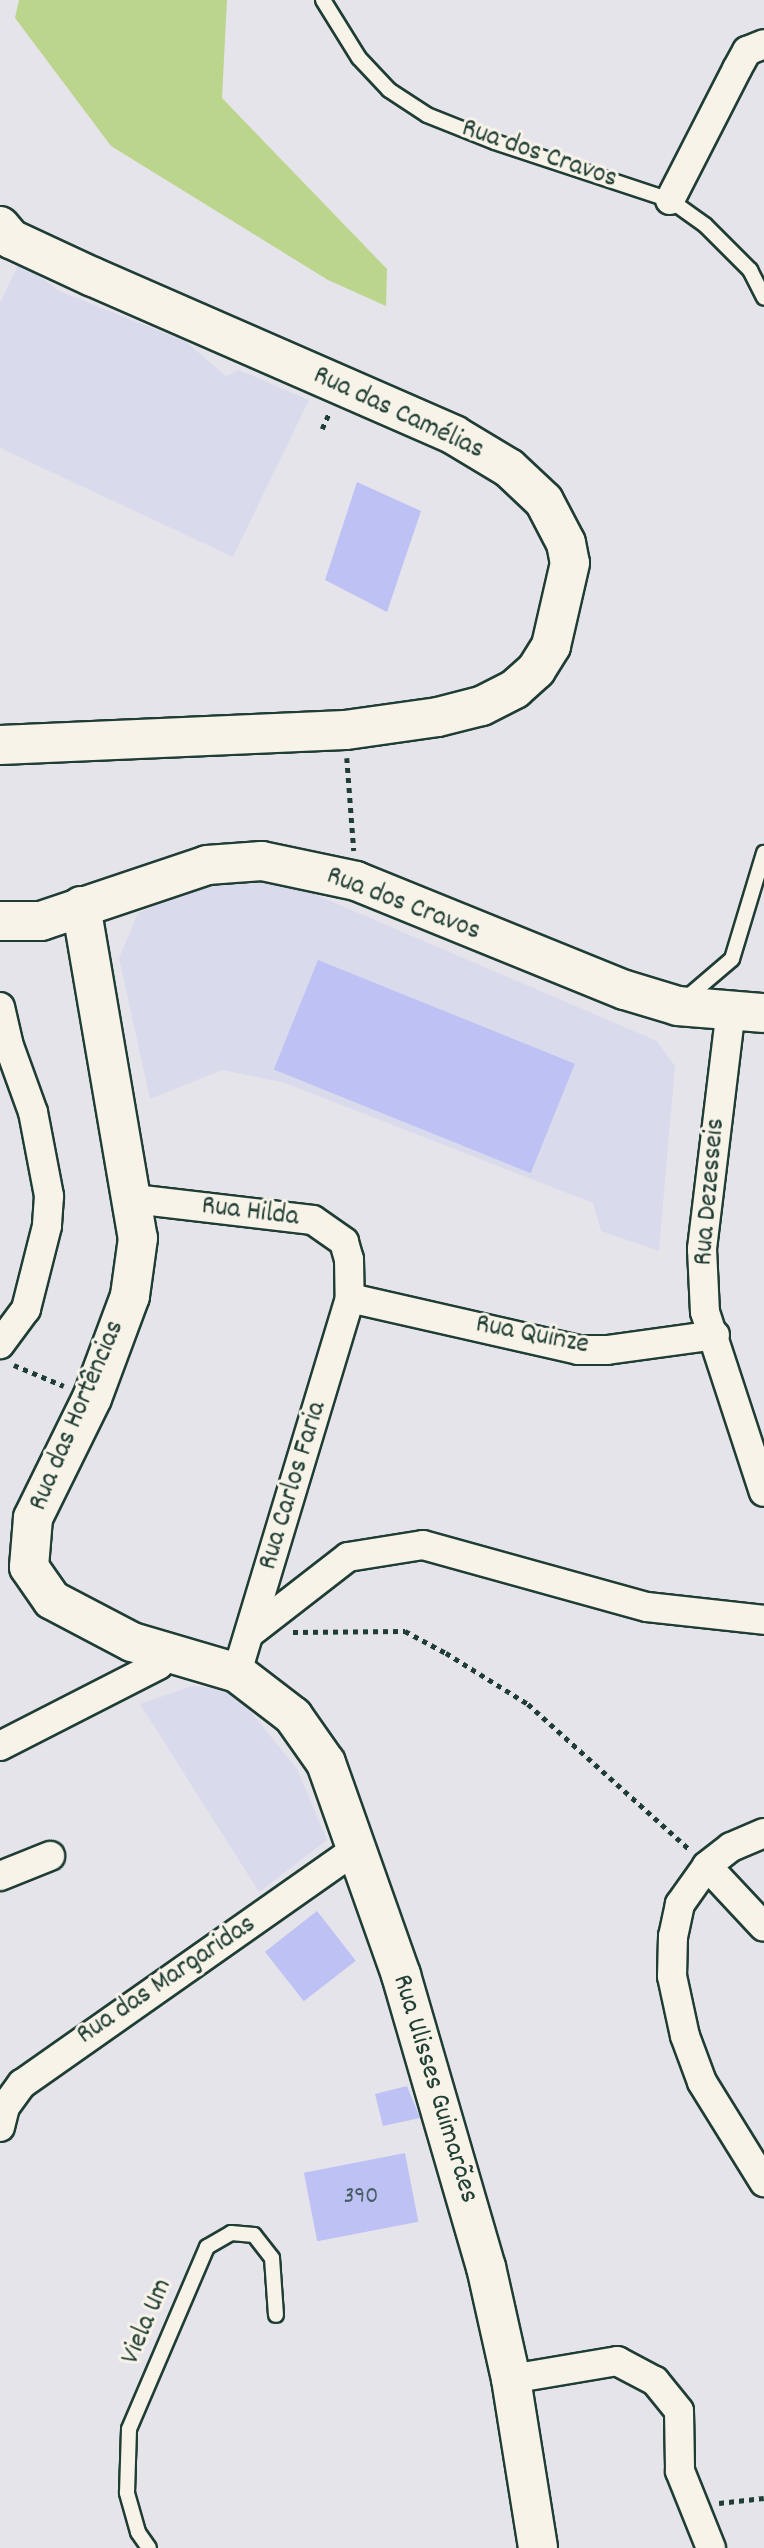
<!DOCTYPE html>
<html>
<head>
<meta charset="utf-8">
<style>
  body { margin:0 }
  #map { position:relative; width:764px; height:2548px; overflow:hidden; background:#e6e4eb; font-family:Dekko,sans-serif }
  div>[style] { position:absolute }
  .built>* { inset:0; background:#dadaed }
  .green>* { inset:0; background:#bbd58c }
  .building>* { inset:0; background:#bec1f3; transform-origin:0 0 }
  .path>* { height:4.5px; margin-top:-2.25px; transform-origin:0; background:repeating-linear-gradient(90deg,#1f3d34 0 5px,transparent 0 10px) }
  .roads { filter:drop-shadow(2px 0 #1f3d34) drop-shadow(-2px 0 #1f3d34) drop-shadow(0 2px #1f3d34) drop-shadow(0 -2px #1f3d34) }
  .lane>* { height:14px; margin:-7px; padding:0 7px; transform-origin:7px; border-radius:7px; background:#f7f3e8 }
  .street>* { height:28px; margin:-14px; padding:0 14px; transform-origin:14px; border-radius:14px; background:#f7f3e8 }
  .secondary>* { height:38px; margin:-19px; padding:0 19px; transform-origin:19px; border-radius:19px; background:#f7f3e8 }
  span { translate:-50% -50%; white-space:nowrap; text-align:center; line-height:1.15; -webkit-text-stroke:6px #f7f3e8; paint-order:stroke }
  .number-label { font-size:24px; color:#475e64 }
  .number-label span { -webkit-text-stroke-width:0 }
  .street-label { font-size:28px; color:#1f3d34 }
</style>
</head>
<body>
<div id="map">
  <div class="built">
    <div style="clip-path:polygon(20px 261px,59px 291px,185px 341px,226px 376px,239px 370px,309px 400px,233px 557px,0 448px,0 303px)"></div>
    <div style="clip-path:polygon(270px 875px,657px 1041px,675px 1066px,659px 1251px,601px 1231px,593px 1203px,285px 1083px,222px 1070px,150px 1099px,119px 958px,138px 913px,208px 884px)"></div>
    <div style="clip-path:polygon(192px 1686px,221px 1688px,244px 1703px,297px 1769px,327px 1840px,259px 1892px,140px 1704px)"></div>
  </div>
  <div class="green">
    <div style="clip-path:polygon(19px 0,227px 0,222px 98px,387px 269px,386px 306px,328px 280px,111px 146px,15px 18px)"></div>
  </div>
  <div class="building">
    <div style="clip-path:polygon(357px 482px,421px 511px,387px 612px,325px 580px)"></div>
    <div style="left:318px;top:960px;width:277px;height:118px;rotate:22deg"></div>
    <div style="left:317px;top:1911px;width:63px;height:66px;rotate:52deg"></div>
    <div style="clip-path:polygon(407px 2086px,420px 2118px,383px 2126px,375px 2094px)"></div>
    <div style="left:405px;top:2153px;width:70px;height:103px;rotate:79deg"></div>
  </div>
  <div class="path">
    <div style="left:322px;top:429px;width:17px;rotate:-66deg"></div>
    <div style="left:347px;top:758px;width:93px;rotate:85.7deg"></div>
    <div style="left:14px;top:1365px;width:54px;rotate:22.8deg"></div>
    <div style="left:293px;top:1632px;width:112px;rotate:-0.5deg"></div>
    <div style="left:405px;top:1631px;width:47px;rotate:28.2deg"></div>
    <div style="left:446px;top:1653px;width:97px;rotate:31.9deg"></div>
    <div style="left:528px;top:1704px;width:217px;rotate:42deg"></div>
    <div style="left:719px;top:2503px;width:45px;rotate:-6.3deg"></div>
  </div>
  <div class="roads">
    <div class="lane">
      <div style="left:323px;top:0;width:68px;rotate:58.2deg"></div>
      <div style="left:359px;top:58px;width:44px;rotate:46.8deg"></div>
      <div style="left:389px;top:90px;width:45px;rotate:33.3deg"></div>
      <div style="left:427px;top:115px;width:73px;rotate:21.7deg"></div>
      <div style="left:495px;top:142px;width:184px;rotate:18.3deg"></div>
      <div style="left:670px;top:200px;width:43px;rotate:35.5deg"></div>
      <div style="left:705px;top:225px;width:64px;rotate:45deg"></div>
      <div style="left:750px;top:270px;width:31px;rotate:63deg"></div>
      <div style="left:684px;top:1000px;width:63px;rotate:-40.5deg"></div>
      <div style="left:732px;top:959px;width:111px;rotate:-73.2deg"></div>
      <div style="left:149px;top:2548px;width:19px;rotate:-125deg"></div>
      <div style="left:138px;top:2532px;width:41px;rotate:-105.8deg"></div>
      <div style="left:127px;top:2493px;width:64px;rotate:-88.2deg"></div>
      <div style="left:129px;top:2429px;width:198px;rotate:-66.8deg"></div>
      <div style="left:207px;top:2247px;width:28px;rotate:-30deg"></div>
      <div style="left:231px;top:2233px;width:23px;rotate:5deg"></div>
      <div style="left:254px;top:2235px;width:29px;rotate:52deg"></div>
      <div style="left:272px;top:2258px;width:57px;rotate:86deg"></div>
    </div>
    <div class="street">
      <div style="left:670px;top:200px;width:147px;rotate:-62.9deg"></div>
      <div style="left:737px;top:69px;width:21px;rotate:-61deg"></div>
      <div style="left:747px;top:51px;width:18px;rotate:-22deg"></div>
      <div style="left:0;top:1007px;width:37px;rotate:77deg"></div>
      <div style="left:8px;top:1043px;width:73px;rotate:70.1deg"></div>
      <div style="left:33px;top:1112px;width:86px;rotate:79.2deg"></div>
      <div style="left:49px;top:1196px;width:30px;rotate:94deg"></div>
      <div style="left:47px;top:1226px;width:86px;rotate:104.2deg"></div>
      <div style="left:26px;top:1309px;width:44px;rotate:126.6deg"></div>
      <div style="left:731px;top:1009px;width:242px;rotate:96.9deg"></div>
      <div style="left:702px;top:1249px;width:63px;rotate:87.3deg"></div>
      <div style="left:705px;top:1312px;width:189px;rotate:71.9deg"></div>
      <div style="left:134px;top:1199px;width:180px;rotate:6.7deg"></div>
      <div style="left:313px;top:1220px;width:38px;rotate:35deg"></div>
      <div style="left:344px;top:1242px;width:18px;rotate:74deg"></div>
      <div style="left:349px;top:1259px;width:39px;rotate:89deg"></div>
      <div style="left:350px;top:1298px;width:392px;rotate:106.8deg"></div>
      <div style="left:350px;top:1298px;width:234px;rotate:12.8deg"></div>
      <div style="left:578px;top:1350px;width:29px"></div>
      <div style="left:607px;top:1350px;width:109px;rotate:-7.9deg"></div>
      <div style="left:250px;top:1633px;width:124px;rotate:-37.8deg"></div>
      <div style="left:348px;top:1557px;width:76px;rotate:-9.1deg"></div>
      <div style="left:423px;top:1545px;width:232px;rotate:15.5deg"></div>
      <div style="left:647px;top:1607px;width:118px;rotate:6.3deg"></div>
      <div style="left:0;top:1746px;width:178px;rotate:-27.1deg"></div>
      <div style="left:158px;top:1665px;width:18px;rotate:-41deg"></div>
      <div style="left:764px;top:1833px;width:36px;rotate:157deg"></div>
      <div style="left:731px;top:1847px;width:31px;rotate:142deg"></div>
      <div style="left:707px;top:1866px;width:47px;rotate:125.4deg"></div>
      <div style="left:680px;top:1904px;width:33px;rotate:102deg"></div>
      <div style="left:673px;top:1936px;width:40px;rotate:91.4deg"></div>
      <div style="left:672px;top:1976px;width:61px;rotate:77.8deg"></div>
      <div style="left:685px;top:2036px;width:49px;rotate:69.7deg"></div>
      <div style="left:702px;top:2082px;width:118px;rotate:58.2deg"></div>
      <div style="left:707px;top:1866px;width:83px;rotate:46.9deg"></div>
      <div style="left:0;top:1876px;width:54px;rotate:-21.8deg"></div>
      <div style="left:0;top:2127px;width:21px;rotate:-76deg"></div>
      <div style="left:5px;top:2107px;width:29px;rotate:-54deg"></div>
      <div style="left:22px;top:2084px;width:405px;rotate:-35.1deg"></div>
      <div style="left:511px;top:2379px;width:108px;rotate:-9.6deg"></div>
      <div style="left:617px;top:2361px;width:43px;rotate:27.8deg"></div>
      <div style="left:655px;top:2381px;width:38px;rotate:51deg"></div>
      <div style="left:679px;top:2411px;width:60px;rotate:89deg"></div>
      <div style="left:680px;top:2471px;width:83px;rotate:68.1deg"></div>
    </div>
    <div class="secondary">
      <div style="left:0;top:226px;width:17px;rotate:50deg"></div>
      <div style="left:11px;top:239px;width:90px;rotate:24.9deg"></div>
      <div style="left:93px;top:277px;width:394px;rotate:23.6deg"></div>
      <div style="left:454px;top:435px;width:64px;rotate:31deg"></div>
      <div style="left:509px;top:468px;width:48px;rotate:43.3deg"></div>
      <div style="left:544px;top:501px;width:47px;rotate:62.4deg"></div>
      <div style="left:566px;top:543px;width:20px;rotate:79deg"></div>
      <div style="left:570px;top:563px;width:85px;rotate:102.9deg"></div>
      <div style="left:551px;top:646px;width:28px;rotate:122deg"></div>
      <div style="left:536px;top:670px;width:28px;rotate:138deg"></div>
      <div style="left:515px;top:689px;width:38px;rotate:153deg"></div>
      <div style="left:481px;top:706px;width:44px;rotate:165.7deg"></div>
      <div style="left:438px;top:717px;width:94px;rotate:172deg"></div>
      <div style="left:345px;top:730px;width:345px;rotate:177.5deg"></div>
      <div style="left:81px;top:906px;width:337px;rotate:80.3deg"></div>
      <div style="left:138px;top:1238px;width:59px;rotate:97.9deg"></div>
      <div style="left:130px;top:1296px;width:109px;rotate:110.4deg"></div>
      <div style="left:92px;top:1398px;width:134px;rotate:116.2deg"></div>
      <div style="left:33px;top:1518px;width:49px;rotate:94.7deg"></div>
      <div style="left:29px;top:1567px;width:40px;rotate:55.1deg"></div>
      <div style="left:52px;top:1600px;width:90px;rotate:27.7deg"></div>
      <div style="left:132px;top:1642px;width:109px;rotate:16.4deg"></div>
      <div style="left:237px;top:1673px;width:71px;rotate:37.5deg"></div>
      <div style="left:293px;top:1716px;width:57px;rotate:54.9deg"></div>
      <div style="left:326px;top:1763px;width:225px;rotate:70.5deg"></div>
      <div style="left:401px;top:1975px;width:304px;rotate:73.8deg"></div>
      <div style="left:486px;top:2267px;width:115px;rotate:77.4deg"></div>
      <div style="left:511px;top:2379px;width:171px;rotate:80.9deg"></div>
      <div style="left:0;top:921px;width:41px"></div>
      <div style="left:41px;top:921px;width:175px;rotate:-18.6deg"></div>
      <div style="left:207px;top:865px;width:55px;rotate:-4.2deg"></div>
      <div style="left:262px;top:861px;width:96px;rotate:12deg"></div>
      <div style="left:356px;top:881px;width:290px;rotate:22.1deg"></div>
      <div style="left:625px;top:990px;width:55px;rotate:16.8deg"></div>
      <div style="left:678px;top:1006px;width:86px;rotate:4.7deg"></div>
    </div>
  </div>
  <div class="number-label">
    <span style="left:361px;top:2198px">390</span>
  </div>
  <div class="street-label">
    <span style="left:539px;top:155px;rotate:19deg">Rua dos Cravos</span>
    <span style="left:398px;top:414px;rotate:25deg">Rua das Camélias</span>
    <span style="left:403px;top:905px;rotate:21deg">Rua dos Cravos</span>
    <span style="left:711px;top:1192px;rotate:-85deg">Rua Dezesseis</span>
    <span style="left:250px;top:1213px;rotate:7deg">Rua Hilda</span>
    <span style="left:532px;top:1336px;rotate:11deg">Rua Quinze</span>
    <span style="left:78px;top:1416px;rotate:-67deg">Rua das Hortências</span>
    <span style="left:294px;top:1486px;rotate:-73deg">Rua Carlos Faria</span>
    <span style="left:167px;top:1981px;rotate:-34deg">Rua das Margaridas</span>
    <span style="left:434px;top:2089px;rotate:73deg">Rua Ulisses Guimarães</span>
    <span style="left:148px;top:2322px;rotate:-67deg">Viela Um</span>
  </div>
</div>
</body>
</html>
